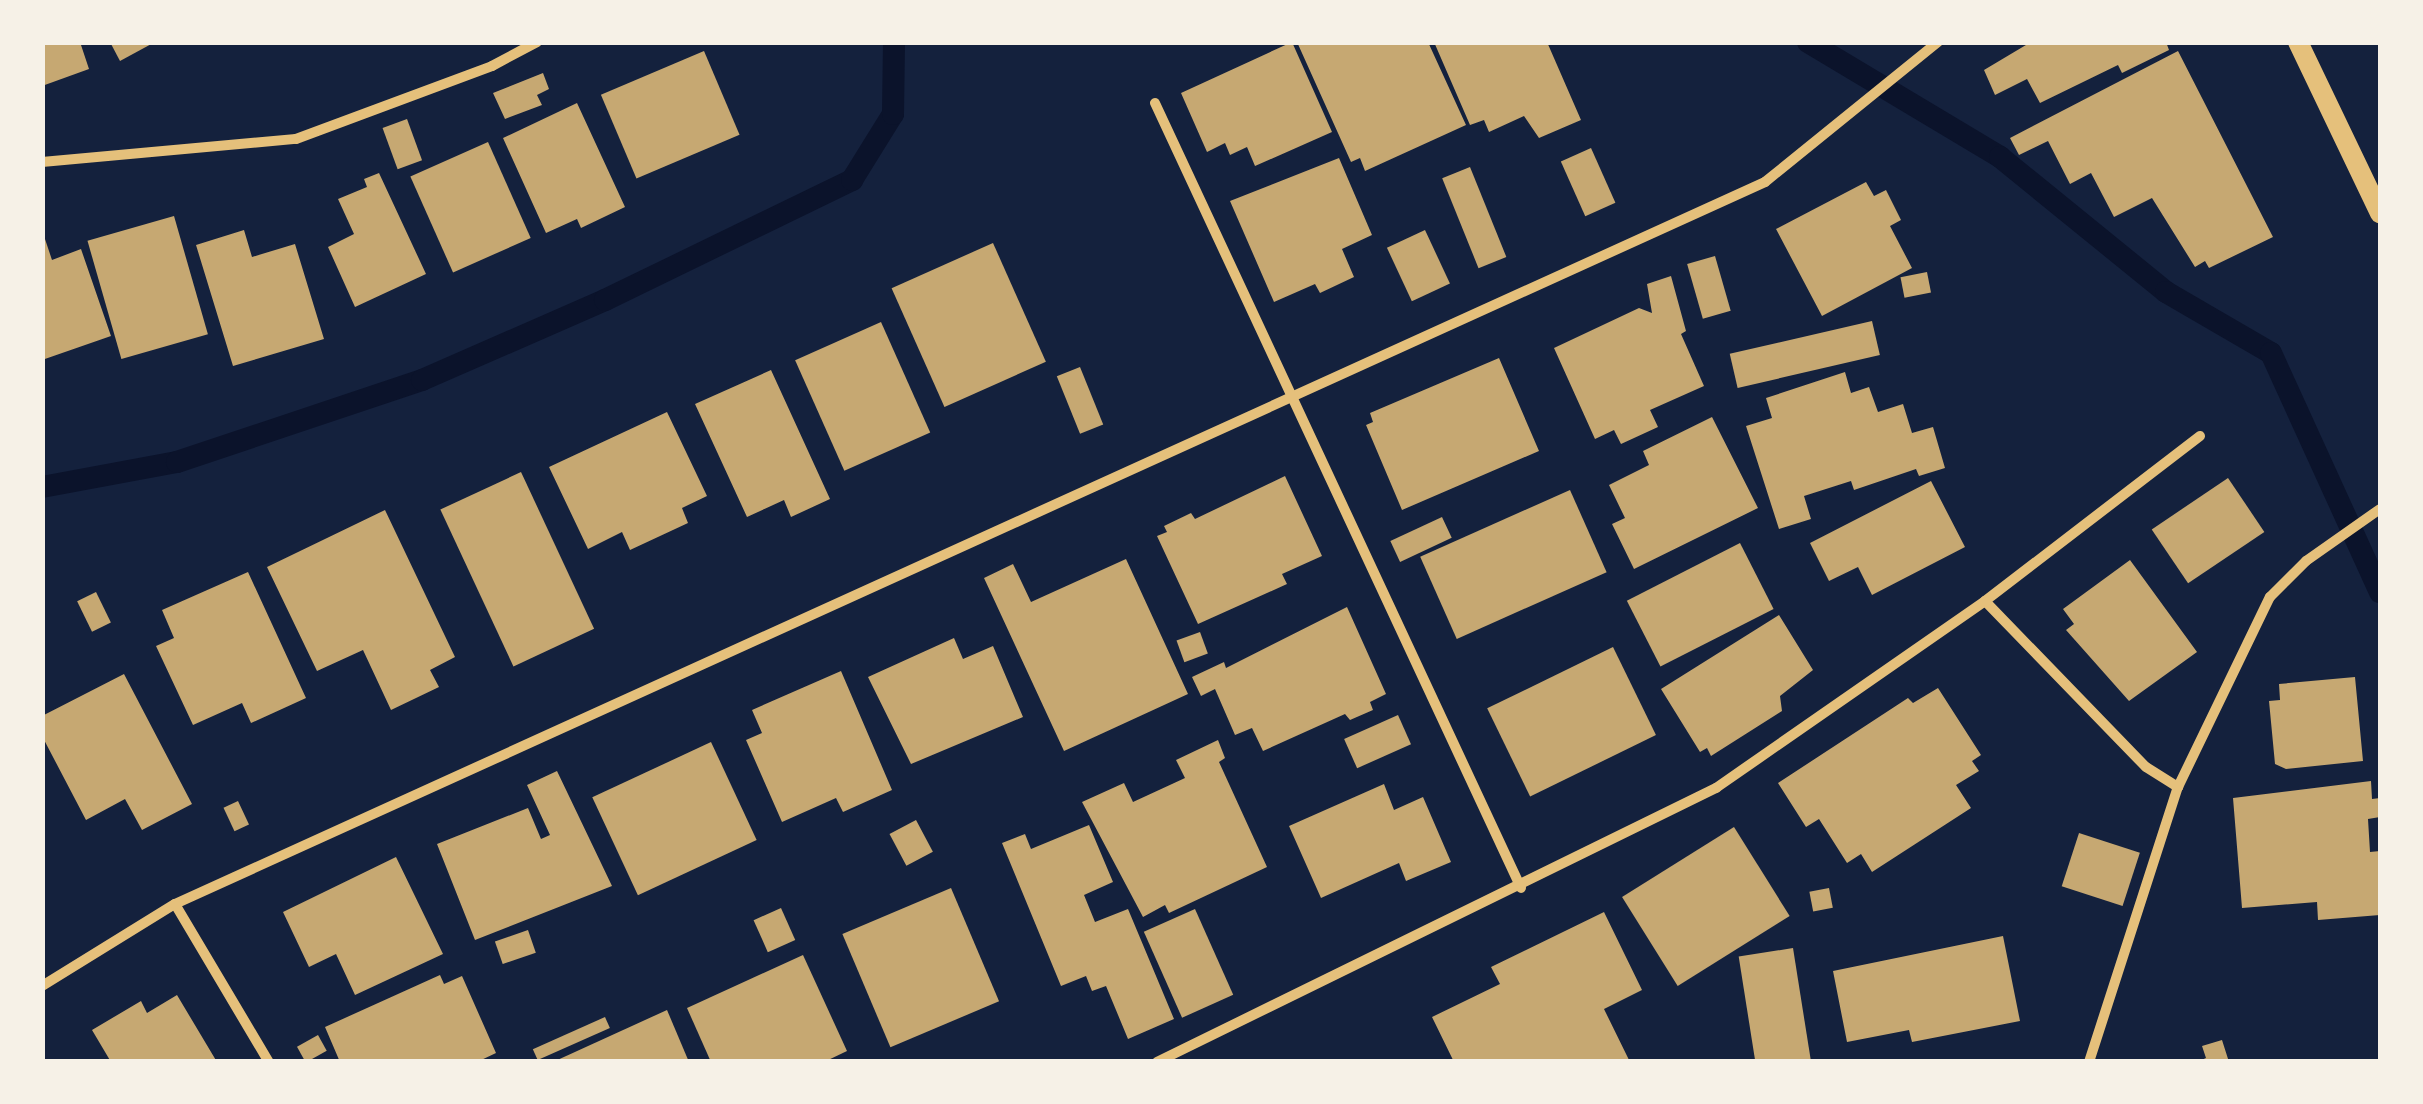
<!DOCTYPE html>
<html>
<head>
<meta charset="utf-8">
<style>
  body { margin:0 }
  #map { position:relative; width:2423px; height:1104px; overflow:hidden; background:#14213d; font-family:Cabin,sans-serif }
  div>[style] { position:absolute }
  .stream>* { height:22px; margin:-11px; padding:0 11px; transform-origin:11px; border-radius:11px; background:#0b132b }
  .building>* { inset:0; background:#c6a872; transform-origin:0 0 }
  .minor>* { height:10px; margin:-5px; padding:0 5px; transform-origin:5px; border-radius:5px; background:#e5c07b }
  .secondary>* { height:20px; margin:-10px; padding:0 10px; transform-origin:10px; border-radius:10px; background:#e5c07b }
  span { translate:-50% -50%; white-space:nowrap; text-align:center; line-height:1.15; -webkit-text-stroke:8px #f6f1e7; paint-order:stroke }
  .frame { position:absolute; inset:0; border:45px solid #f6f1e7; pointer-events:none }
</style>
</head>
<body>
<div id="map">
  <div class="stream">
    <div style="left:1808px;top:42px;width:224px;rotate:30.9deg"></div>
    <div style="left:2000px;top:157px;width:214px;rotate:39.1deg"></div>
    <div style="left:2166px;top:292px;width:121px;rotate:30.2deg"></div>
    <div style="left:2271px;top:353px;width:263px;rotate:65.5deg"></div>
    <div style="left:42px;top:487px;width:137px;rotate:-10.5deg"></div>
    <div style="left:177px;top:462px;width:258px;rotate:-18.5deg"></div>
    <div style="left:422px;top:380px;width:200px;rotate:-23.6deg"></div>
    <div style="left:605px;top:300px;width:275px;rotate:-25.9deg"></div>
    <div style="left:852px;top:180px;width:78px;rotate:-58.2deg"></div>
    <div style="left:893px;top:114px;width:72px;rotate:-89.2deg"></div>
  </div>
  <div class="building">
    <div style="clip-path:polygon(42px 42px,80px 42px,89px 69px,42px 86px)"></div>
    <div style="clip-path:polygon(110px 42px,155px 42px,120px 61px)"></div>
    <div style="clip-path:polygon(1292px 42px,1332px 132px,1255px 166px,1247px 147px,1230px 155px,1225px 143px,1207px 152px,1181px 93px)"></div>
    <div style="clip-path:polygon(1297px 42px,1428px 42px,1466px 125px,1365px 171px,1360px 158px,1351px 162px)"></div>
    <div style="clip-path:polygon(1434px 42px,1547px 42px,1581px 120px,1539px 138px,1524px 116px,1489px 132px,1484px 120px,1470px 125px)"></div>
    <div style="clip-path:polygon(2031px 42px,2166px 42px,2169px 50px,2122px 73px,2118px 65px,2040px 103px,2027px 79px,1995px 95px,1984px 70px)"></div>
    <div style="left:704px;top:51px;width:91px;height:112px;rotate:67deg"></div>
    <div style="clip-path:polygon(2178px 51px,2273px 237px,2209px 268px,2205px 261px,2195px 267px,2152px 198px,2114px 217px,2091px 173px,2070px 184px,2048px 141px,2019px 155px,2010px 138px)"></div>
    <div style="clip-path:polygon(543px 73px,549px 89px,537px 95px,542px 105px,505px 119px,493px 93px)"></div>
    <div style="clip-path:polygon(577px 103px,625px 207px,581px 228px,577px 219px,546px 233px,503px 138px)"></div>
    <div style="left:407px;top:119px;width:44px;height:26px;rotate:70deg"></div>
    <div style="left:488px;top:142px;width:105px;height:85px;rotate:66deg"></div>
    <div style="left:1591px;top:148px;width:60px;height:33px;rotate:66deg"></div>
    <div style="clip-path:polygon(1339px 158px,1372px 235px,1342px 249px,1354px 277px,1320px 293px,1315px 284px,1274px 302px,1230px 201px)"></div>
    <div style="left:1470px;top:167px;width:97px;height:30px;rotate:68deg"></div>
    <div style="clip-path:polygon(379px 173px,426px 274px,355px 307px,328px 247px,354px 234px,338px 199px,367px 187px,364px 179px)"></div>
    <div style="clip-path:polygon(1866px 182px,1874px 196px,1886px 190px,1901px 220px,1890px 226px,1912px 268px,1822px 316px,1776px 229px)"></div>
    <div style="left:174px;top:216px;width:123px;height:90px;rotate:74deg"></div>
    <div style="clip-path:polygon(244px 230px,252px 257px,295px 244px,324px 339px,233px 366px,196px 245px)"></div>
    <div style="left:1425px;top:230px;width:59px;height:42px;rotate:65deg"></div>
    <div style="clip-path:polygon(43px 233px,52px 260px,81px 249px,111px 336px,42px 360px)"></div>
    <div style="left:993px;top:243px;width:130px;height:111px;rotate:66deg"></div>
    <div style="left:1715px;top:256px;width:57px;height:29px;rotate:74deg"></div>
    <div style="left:1927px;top:272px;width:21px;height:27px;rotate:79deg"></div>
    <div style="clip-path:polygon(1671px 276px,1686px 331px,1681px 334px,1704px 386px,1650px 410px,1658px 427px,1621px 444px,1614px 430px,1595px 439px,1554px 348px,1639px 308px,1652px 313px,1647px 284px)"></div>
    <div style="left:1872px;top:321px;width:35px;height:146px;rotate:77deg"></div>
    <div style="left:881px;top:322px;width:121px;height:94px;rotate:66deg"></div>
    <div style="clip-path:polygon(1499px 358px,1539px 451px,1402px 510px,1366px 425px,1373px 422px,1370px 413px)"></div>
    <div style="left:1080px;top:367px;width:62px;height:25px;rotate:68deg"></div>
    <div style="clip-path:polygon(771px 370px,830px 499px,791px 517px,784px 500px,747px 517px,695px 404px)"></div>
    <div style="clip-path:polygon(1845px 372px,1851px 393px,1869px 387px,1878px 412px,1903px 404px,1912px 433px,1933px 427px,1945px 468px,1919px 476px,1916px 469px,1854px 490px,1851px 481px,1804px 496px,1811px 519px,1779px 529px,1746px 426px,1772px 418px,1766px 398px)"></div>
    <div style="clip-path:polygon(667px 412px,707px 496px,682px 508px,688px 523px,630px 550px,622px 532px,588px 549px,549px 467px)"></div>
    <div style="clip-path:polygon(1712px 417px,1758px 508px,1634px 569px,1612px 524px,1625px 518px,1609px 485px,1649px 465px,1643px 451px)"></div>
    <div style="left:521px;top:472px;width:173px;height:89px;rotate:65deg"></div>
    <div style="clip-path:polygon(1285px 476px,1322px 556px,1282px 574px,1287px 584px,1198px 624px,1157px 536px,1167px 532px,1164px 526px,1191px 513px,1195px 519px)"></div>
    <div style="left:2228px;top:478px;width:65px;height:92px;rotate:56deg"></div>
    <div style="clip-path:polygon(1931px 481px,1965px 547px,1872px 595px,1858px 567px,1829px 581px,1810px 543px)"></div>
    <div style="left:1570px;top:490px;width:90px;height:164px;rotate:66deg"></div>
    <div style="clip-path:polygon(385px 510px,455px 657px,430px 670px,439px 687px,391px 710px,363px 650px,317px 671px,267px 567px)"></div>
    <div style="left:1442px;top:517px;width:23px;height:57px;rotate:65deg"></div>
    <div style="left:1740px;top:543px;width:74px;height:127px;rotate:63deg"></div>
    <div style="clip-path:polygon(1126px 559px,1188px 694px,1064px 751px,984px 578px,1013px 564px,1031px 602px)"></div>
    <div style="clip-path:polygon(2130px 560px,2197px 652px,2129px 701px,2066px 630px,2074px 624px,2063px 609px)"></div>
    <div style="clip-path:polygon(248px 572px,306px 698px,251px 723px,242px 703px,193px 725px,156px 646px,174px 638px,162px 610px)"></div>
    <div style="left:96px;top:592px;width:34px;height:21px;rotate:64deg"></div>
    <div style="clip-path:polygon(1347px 607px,1386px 694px,1370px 702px,1373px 710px,1350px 720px,1345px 714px,1263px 751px,1252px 728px,1235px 735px,1215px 689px,1201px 696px,1192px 677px,1224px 662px,1226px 668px)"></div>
    <div style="clip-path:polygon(1779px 615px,1813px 670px,1780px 696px,1782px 711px,1711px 756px,1707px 748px,1700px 752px,1661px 689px)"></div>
    <div style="left:1200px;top:632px;width:23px;height:25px;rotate:70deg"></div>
    <div style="clip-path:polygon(954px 638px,963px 659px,993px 646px,1023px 717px,911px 764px,868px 677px)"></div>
    <div style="left:1613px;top:647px;width:98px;height:140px;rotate:64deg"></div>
    <div style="clip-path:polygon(841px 671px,892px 790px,843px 812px,836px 798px,782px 822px,746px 740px,762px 733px,752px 710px)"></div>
    <div style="clip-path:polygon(124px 674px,192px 804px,142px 830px,125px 799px,86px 820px,42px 736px,42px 716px)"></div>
    <div style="clip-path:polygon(2355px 677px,2363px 761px,2286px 769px,2275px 764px,2269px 701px,2280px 700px,2279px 684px)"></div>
    <div style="clip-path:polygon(1938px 688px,1981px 755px,1972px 761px,1979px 771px,1956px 785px,1971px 808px,1872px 872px,1861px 854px,1847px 863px,1819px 819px,1806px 827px,1778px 783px,1908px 698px,1913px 703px)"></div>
    <div style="left:1398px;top:715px;width:32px;height:59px;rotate:66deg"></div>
    <div style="clip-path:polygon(1218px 740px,1225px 758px,1219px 762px,1267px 867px,1169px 913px,1165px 905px,1143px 917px,1082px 802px,1124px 783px,1133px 802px,1185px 778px,1176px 760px)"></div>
    <div style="left:711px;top:742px;width:108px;height:131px;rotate:65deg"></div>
    <div style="clip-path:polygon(557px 771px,612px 886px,475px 940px,437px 844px,528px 808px,541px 839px,550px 835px,527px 785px)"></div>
    <div style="clip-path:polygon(2371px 781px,2372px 799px,2380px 798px,2380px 817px,2368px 819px,2370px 852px,2380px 851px,2380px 915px,2318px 920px,2317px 902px,2242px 908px,2233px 798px)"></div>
    <div style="clip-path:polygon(1384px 784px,1394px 810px,1423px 797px,1451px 862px,1406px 881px,1399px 863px,1321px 898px,1289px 826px)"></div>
    <div style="left:238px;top:801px;width:26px;height:16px;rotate:65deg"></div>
    <div style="left:916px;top:820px;width:36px;height:30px;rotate:62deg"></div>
    <div style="clip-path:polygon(1089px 825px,1113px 882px,1084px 895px,1095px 922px,1128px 909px,1174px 1019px,1128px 1039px,1106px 986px,1092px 991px,1086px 976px,1061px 986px,1002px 843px,1025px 834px,1031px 849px)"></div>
    <div style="left:1734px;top:827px;width:105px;height:132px;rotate:58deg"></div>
    <div style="left:2079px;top:833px;width:64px;height:56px;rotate:18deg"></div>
    <div style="clip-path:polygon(396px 857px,443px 954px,355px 995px,336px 954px,309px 967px,283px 912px)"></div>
    <div style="left:951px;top:888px;width:123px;height:118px;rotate:67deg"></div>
    <div style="left:1829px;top:888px;width:20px;height:20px;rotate:79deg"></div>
    <div style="left:781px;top:908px;width:35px;height:30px;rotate:66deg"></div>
    <div style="left:1195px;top:909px;width:94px;height:56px;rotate:66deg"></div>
    <div style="clip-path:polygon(1604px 912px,1642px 990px,1604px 1009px,1630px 1062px,1454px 1062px,1432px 1017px,1500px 984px,1491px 967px)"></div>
    <div style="left:528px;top:930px;width:24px;height:35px;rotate:71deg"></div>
    <div style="clip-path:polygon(2003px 936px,2020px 1021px,1912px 1042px,1909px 1030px,1847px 1042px,1833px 971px)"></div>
    <div style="left:1793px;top:948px;width:115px;height:55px;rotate:81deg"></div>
    <div style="clip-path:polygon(803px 955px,847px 1051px,824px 1062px,711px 1062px,687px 1008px)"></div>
    <div style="clip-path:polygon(440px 975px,444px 984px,462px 976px,496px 1053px,477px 1062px,340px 1062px,325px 1027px)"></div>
    <div style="clip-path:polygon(177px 995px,217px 1062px,111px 1062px,92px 1030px,141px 1001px,147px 1013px)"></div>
    <div style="clip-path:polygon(667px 1010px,689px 1062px,553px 1062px)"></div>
    <div style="left:605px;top:1017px;width:12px;height:79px;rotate:66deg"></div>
    <div style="left:318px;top:1035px;width:18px;height:24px;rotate:61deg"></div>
    <div style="clip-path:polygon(2222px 1040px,2229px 1062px,2197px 1062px,2206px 1058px,2202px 1046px)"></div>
  </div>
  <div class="minor">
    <div style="left:1155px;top:103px;width:866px;rotate:65deg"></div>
    <div style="left:42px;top:162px;width:255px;rotate:-5.2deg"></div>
    <div style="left:296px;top:139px;width:209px;rotate:-20.4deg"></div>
    <div style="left:492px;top:66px;width:51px;rotate:-28.1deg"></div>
    <div style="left:1985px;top:601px;width:231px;rotate:45.9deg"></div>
    <div style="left:2146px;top:767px;width:38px;rotate:32deg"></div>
    <div style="left:175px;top:904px;width:184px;rotate:59.3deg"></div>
    <div style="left:42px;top:986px;width:156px;rotate:-31.7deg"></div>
    <div style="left:175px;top:904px;width:1746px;rotate:-24.42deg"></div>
    <div style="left:1765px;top:182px;width:223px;rotate:-39deg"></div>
    <div style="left:1157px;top:1062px;width:623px;rotate:-26.11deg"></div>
    <div style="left:1716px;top:788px;width:328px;rotate:-34.8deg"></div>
    <div style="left:1985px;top:601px;width:271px;rotate:-37.5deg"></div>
    <div style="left:2089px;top:1062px;width:289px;rotate:-72.1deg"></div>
    <div style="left:2178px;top:787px;width:211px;rotate:-64.2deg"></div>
    <div style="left:2270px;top:597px;width:51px;rotate:-45deg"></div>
    <div style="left:2306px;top:561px;width:90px;rotate:-35.1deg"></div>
  </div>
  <div class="secondary">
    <div style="left:2298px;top:42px;width:190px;rotate:64.4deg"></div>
  </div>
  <div class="frame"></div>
</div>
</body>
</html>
